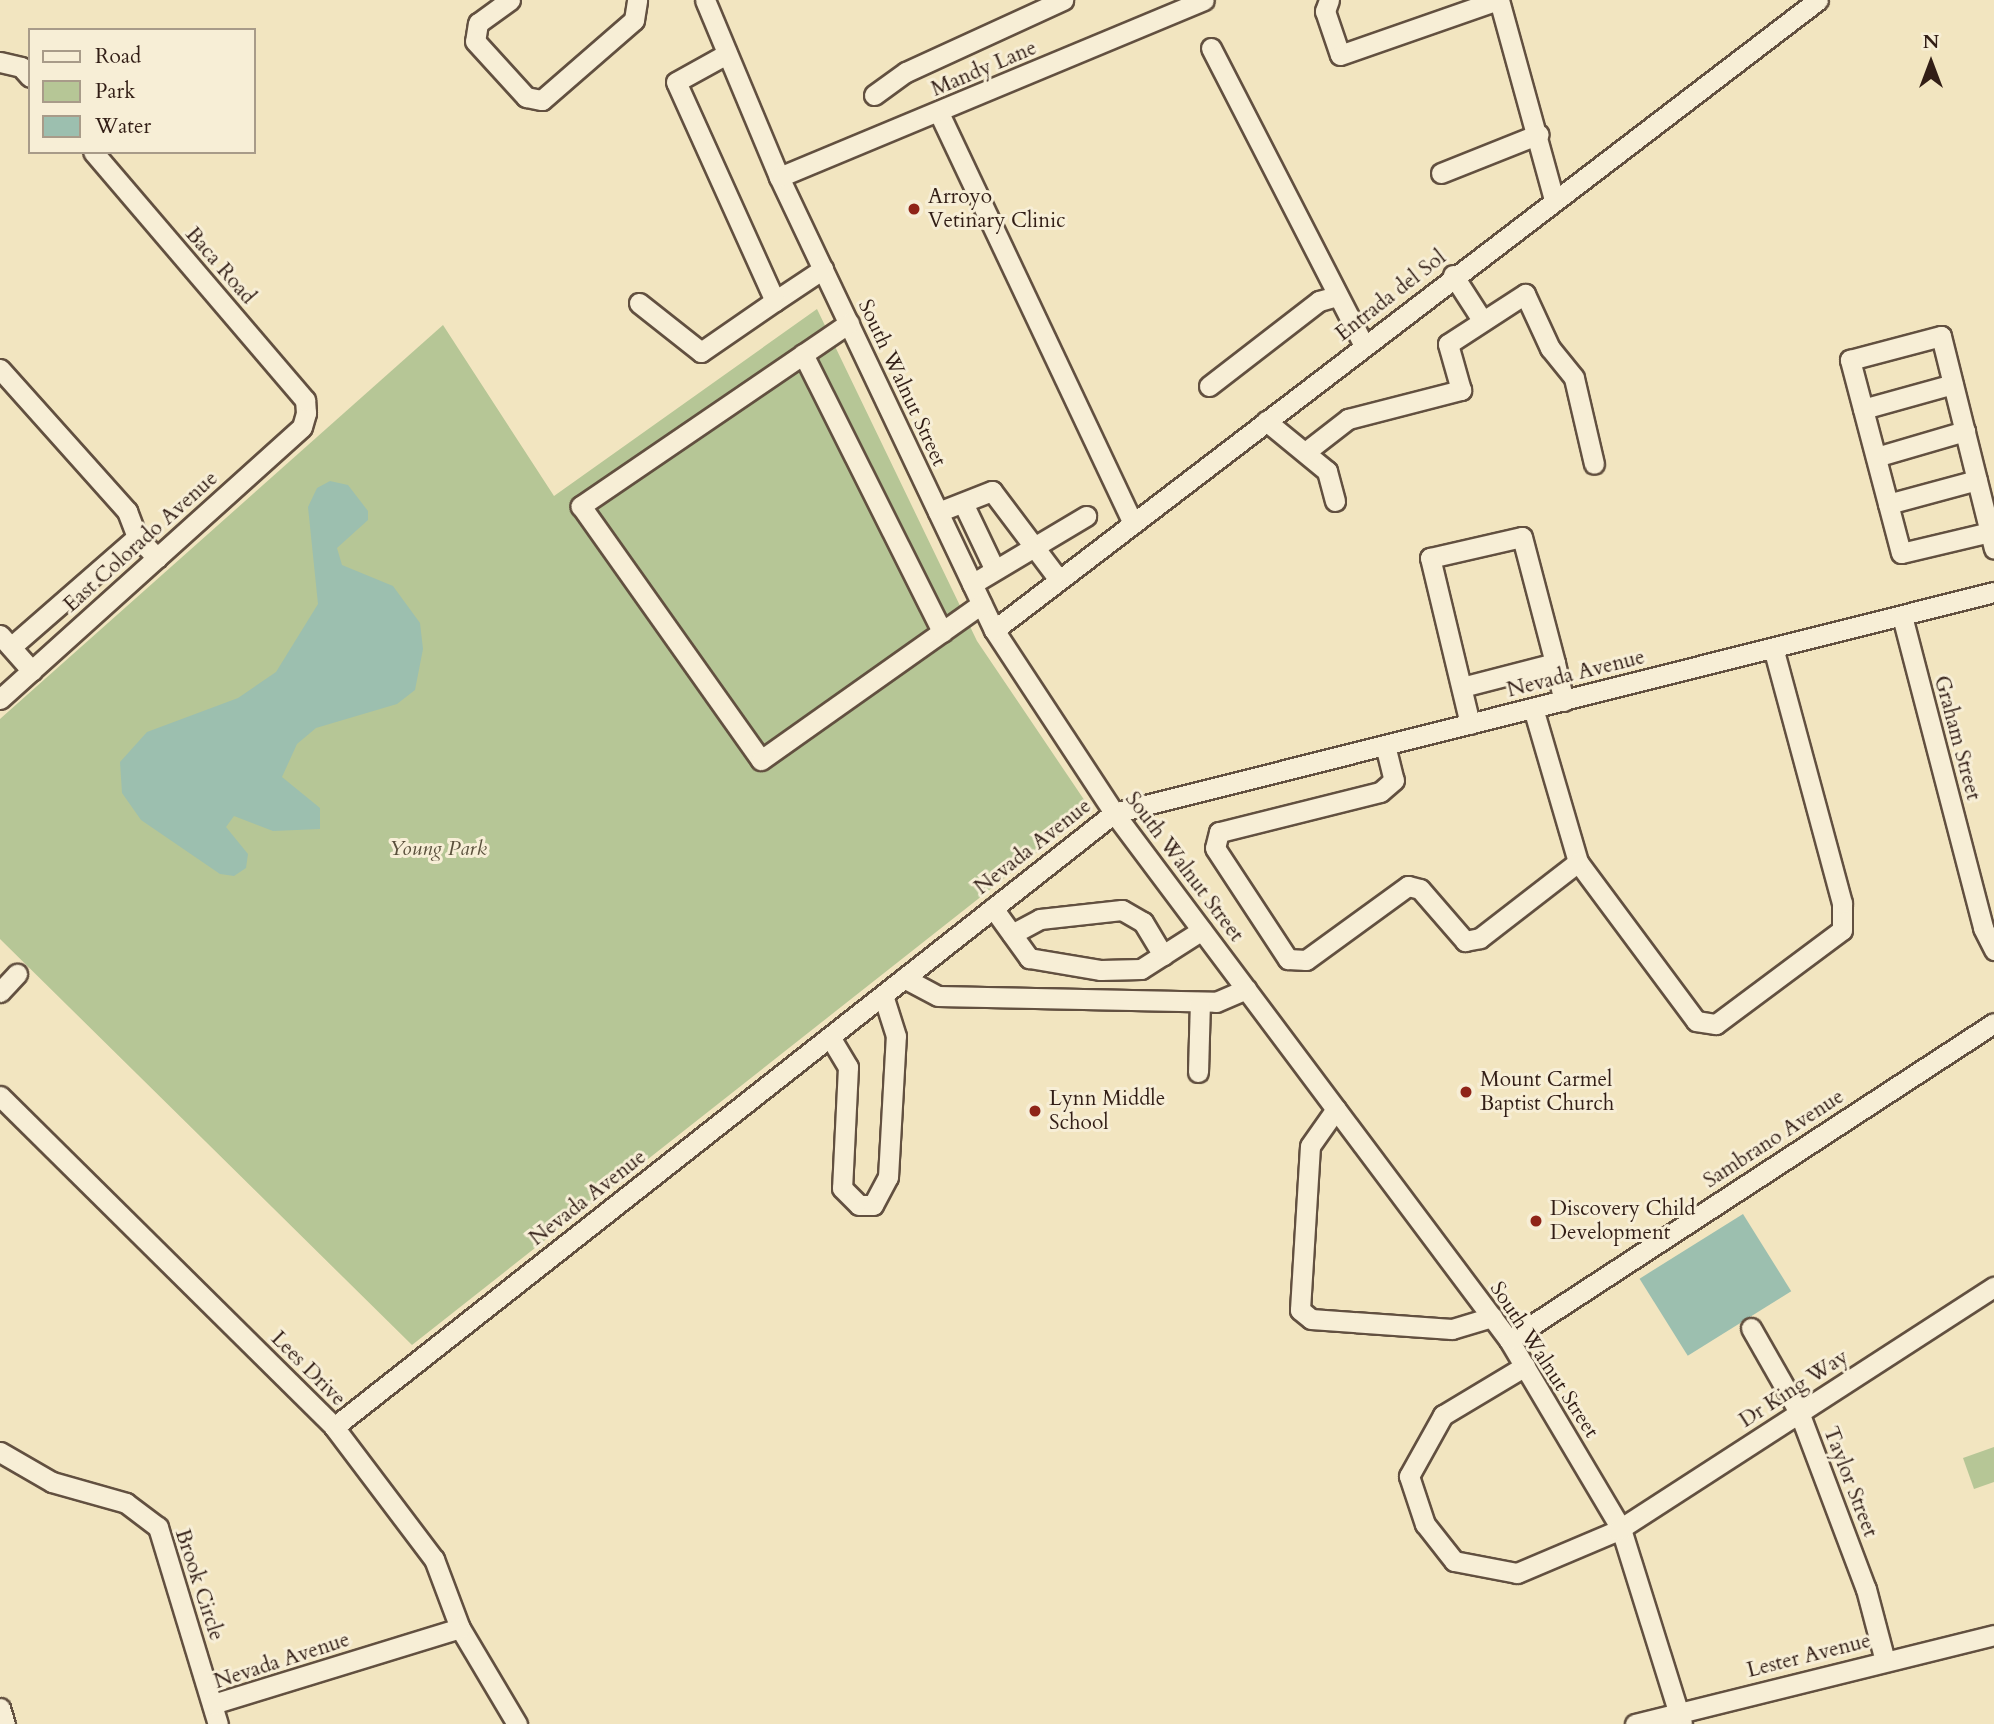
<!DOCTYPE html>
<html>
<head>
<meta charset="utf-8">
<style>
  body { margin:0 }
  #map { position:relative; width:1994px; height:1724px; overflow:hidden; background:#f2e5c0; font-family:Cardo,serif }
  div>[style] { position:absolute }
  .green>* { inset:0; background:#b6c696 }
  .water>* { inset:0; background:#9cbfaf; transform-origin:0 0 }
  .roads { filter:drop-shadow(2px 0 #625040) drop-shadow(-2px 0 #625040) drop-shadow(0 2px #625040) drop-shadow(0 -2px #625040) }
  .minor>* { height:19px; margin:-9.5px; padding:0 9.5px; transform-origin:9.5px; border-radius:9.5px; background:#f7eed6 }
  .dots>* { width:19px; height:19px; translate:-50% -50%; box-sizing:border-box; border:4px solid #f7eed6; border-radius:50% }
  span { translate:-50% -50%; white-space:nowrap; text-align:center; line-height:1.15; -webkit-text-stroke:6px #f7eed6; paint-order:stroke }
  .street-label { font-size:21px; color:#321e16 }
  .poi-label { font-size:21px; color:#321e16 }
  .left { translate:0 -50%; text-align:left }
  .park-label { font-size:21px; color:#5a503c; font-style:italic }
  .legend { position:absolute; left:28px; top:28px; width:228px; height:126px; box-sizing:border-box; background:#f7eed6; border:2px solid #a89b89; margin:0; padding:9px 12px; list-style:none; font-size:21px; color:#321e16 }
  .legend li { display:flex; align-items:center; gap:14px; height:35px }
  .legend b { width:35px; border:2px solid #a89b89 }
  .north { position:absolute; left:1896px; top:28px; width:70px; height:70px; -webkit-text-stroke:5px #f7eed6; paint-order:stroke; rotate:0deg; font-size:19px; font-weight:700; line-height:28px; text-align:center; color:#321e16 }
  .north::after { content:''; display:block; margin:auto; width:24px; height:32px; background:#321e16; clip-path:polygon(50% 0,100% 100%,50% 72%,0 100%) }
</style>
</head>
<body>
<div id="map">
  <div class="green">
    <div style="clip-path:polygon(817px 309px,977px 641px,1091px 810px,412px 1345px,0 939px,0 719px,443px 325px,554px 496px)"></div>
    <div style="clip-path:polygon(1994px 1447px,1994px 1482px,1974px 1489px,1963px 1458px)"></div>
  </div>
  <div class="water">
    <div style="clip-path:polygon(330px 481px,348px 485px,368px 511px,368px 520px,337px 548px,342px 565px,393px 586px,420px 623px,423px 649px,415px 690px,397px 704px,316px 728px,297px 744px,282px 777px,320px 808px,320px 829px,273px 831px,234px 816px,226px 827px,248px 854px,246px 868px,234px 876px,220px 874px,141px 820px,122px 793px,120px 762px,147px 732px,238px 698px,276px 672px,318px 604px,308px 507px,317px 488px)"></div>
    <div style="left:1743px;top:1214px;width:91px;height:122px;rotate:58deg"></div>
  </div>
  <div class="roads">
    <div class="minor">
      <div style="left:510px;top:0;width:39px;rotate:144deg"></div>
      <div style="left:478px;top:23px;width:18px;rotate:99deg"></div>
      <div style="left:475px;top:41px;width:76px;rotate:47.7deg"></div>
      <div style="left:526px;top:97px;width:16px;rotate:11deg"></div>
      <div style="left:542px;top:100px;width:122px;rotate:-41deg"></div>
      <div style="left:634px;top:20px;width:20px;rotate:-81deg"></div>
      <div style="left:705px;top:0;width:192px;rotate:67.3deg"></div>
      <div style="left:779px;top:177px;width:501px;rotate:64.61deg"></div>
      <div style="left:994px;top:630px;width:219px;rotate:56.7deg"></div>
      <div style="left:1114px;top:813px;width:659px;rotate:53.15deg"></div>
      <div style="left:1509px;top:1340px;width:220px;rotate:59.3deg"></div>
      <div style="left:1621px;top:1529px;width:204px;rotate:72.6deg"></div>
      <div style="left:1329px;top:0;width:12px;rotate:110deg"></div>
      <div style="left:1325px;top:11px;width:46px;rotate:71.2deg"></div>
      <div style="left:1340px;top:55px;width:167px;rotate:-19.2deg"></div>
      <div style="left:1499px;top:0;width:207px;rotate:74.6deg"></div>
      <div style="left:1211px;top:48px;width:335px;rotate:62.8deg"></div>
      <div style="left:0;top:62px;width:22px;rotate:13deg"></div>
      <div style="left:21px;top:67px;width:13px;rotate:48deg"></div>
      <div style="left:874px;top:95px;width:39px;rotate:-36deg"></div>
      <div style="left:906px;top:72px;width:173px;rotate:-24.6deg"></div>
      <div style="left:939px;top:113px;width:454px;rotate:64.7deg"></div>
      <div style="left:1441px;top:173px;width:105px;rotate:-21.7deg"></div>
      <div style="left:779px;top:177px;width:460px;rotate:-22.6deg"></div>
      <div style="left:1453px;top:275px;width:54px;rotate:57.2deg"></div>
      <div style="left:775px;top:301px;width:58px;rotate:-33.7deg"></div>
      <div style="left:639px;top:303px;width:79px;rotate:38.3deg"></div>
      <div style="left:701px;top:352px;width:90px;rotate:-34.6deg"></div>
      <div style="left:775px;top:301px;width:240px;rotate:-114.3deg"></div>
      <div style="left:676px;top:82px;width:56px;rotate:-28.9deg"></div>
      <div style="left:849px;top:323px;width:325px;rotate:145.7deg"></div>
      <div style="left:581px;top:506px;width:311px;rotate:54.7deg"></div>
      <div style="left:761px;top:760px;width:270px;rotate:-35.3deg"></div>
      <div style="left:803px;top:354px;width:311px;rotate:63.4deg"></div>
      <div style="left:0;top:369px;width:191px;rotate:48.2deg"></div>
      <div style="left:127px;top:511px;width:28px;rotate:69deg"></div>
      <div style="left:1209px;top:386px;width:139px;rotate:-37.7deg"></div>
      <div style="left:1319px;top:301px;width:19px;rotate:-16deg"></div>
      <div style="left:1863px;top:409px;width:93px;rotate:-15.5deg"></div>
      <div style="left:1266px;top:421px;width:79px;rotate:39.3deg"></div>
      <div style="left:1327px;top:471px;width:31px;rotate:75deg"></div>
      <div style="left:1308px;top:450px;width:51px;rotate:-37.8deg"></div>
      <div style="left:1348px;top:419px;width:117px;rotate:-14.4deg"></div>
      <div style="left:1461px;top:390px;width:48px;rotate:-105.8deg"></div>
      <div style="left:1448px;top:344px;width:92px;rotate:-33deg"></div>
      <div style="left:1525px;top:294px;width:60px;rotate:65.2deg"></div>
      <div style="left:1550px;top:348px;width:38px;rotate:51deg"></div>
      <div style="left:1574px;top:378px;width:88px;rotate:76.9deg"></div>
      <div style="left:1876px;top:457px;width:93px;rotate:-16.3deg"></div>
      <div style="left:963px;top:503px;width:74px;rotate:64.5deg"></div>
      <div style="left:1888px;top:504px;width:92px;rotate:-15.1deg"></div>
      <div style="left:938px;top:512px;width:58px;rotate:-21.3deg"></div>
      <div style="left:992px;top:491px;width:111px;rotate:53deg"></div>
      <div style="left:1990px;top:532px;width:91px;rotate:166.7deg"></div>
      <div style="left:1901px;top:553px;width:200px;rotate:-104.8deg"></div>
      <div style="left:1850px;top:360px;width:94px;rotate:-14.8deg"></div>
      <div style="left:1941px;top:336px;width:219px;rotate:76deg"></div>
      <div style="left:972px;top:584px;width:133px;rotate:-30.8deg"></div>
      <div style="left:1902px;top:616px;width:322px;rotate:75.4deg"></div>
      <div style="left:1983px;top:928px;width:25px;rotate:63deg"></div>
      <div style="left:994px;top:630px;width:1037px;rotate:-37.4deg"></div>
      <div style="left:0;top:635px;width:48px;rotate:48.4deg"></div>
      <div style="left:11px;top:647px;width:167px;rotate:-41.1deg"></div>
      <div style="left:137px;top:537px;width:29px;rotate:46deg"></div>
      <div style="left:1462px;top:687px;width:96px;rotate:-14.5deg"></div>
      <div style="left:1555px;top:663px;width:39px;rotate:77deg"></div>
      <div style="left:0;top:699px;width:406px;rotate:-42deg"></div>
      <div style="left:302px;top:427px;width:15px;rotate:-74deg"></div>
      <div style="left:306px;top:413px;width:13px;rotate:-94deg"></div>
      <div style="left:305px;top:400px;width:326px;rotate:-130.5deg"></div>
      <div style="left:1533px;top:708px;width:160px;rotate:73.7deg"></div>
      <div style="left:1578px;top:862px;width:198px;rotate:53.4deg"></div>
      <div style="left:1696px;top:1021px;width:20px;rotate:9deg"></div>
      <div style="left:1716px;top:1024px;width:157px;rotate:-36.7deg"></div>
      <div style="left:1842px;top:930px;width:27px;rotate:-90deg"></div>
      <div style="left:1842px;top:903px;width:264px;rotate:-105.1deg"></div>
      <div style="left:1470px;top:724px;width:171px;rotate:-103.5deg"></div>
      <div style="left:1430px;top:558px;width:94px;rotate:-12.9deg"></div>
      <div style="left:1522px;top:537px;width:130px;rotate:75.3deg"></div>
      <div style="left:1385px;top:745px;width:36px;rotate:76deg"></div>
      <div style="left:1394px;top:780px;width:18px;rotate:139deg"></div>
      <div style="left:1380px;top:792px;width:166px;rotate:166deg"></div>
      <div style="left:1219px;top:832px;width:16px;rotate:104deg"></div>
      <div style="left:1215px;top:848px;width:133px;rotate:56.7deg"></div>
      <div style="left:1288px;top:959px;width:18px;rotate:3deg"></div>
      <div style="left:1306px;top:960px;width:126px;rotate:-36deg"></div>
      <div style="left:1408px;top:886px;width:12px;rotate:14deg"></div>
      <div style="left:1420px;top:889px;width:69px;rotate:49.1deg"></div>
      <div style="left:1465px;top:941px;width:15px;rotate:-11deg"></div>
      <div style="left:1480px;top:938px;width:124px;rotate:-37.8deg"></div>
      <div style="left:993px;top:908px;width:62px;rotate:54.2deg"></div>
      <div style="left:1029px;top:958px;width:73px;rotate:9.5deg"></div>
      <div style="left:1101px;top:970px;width:40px;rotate:-1.4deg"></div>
      <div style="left:1141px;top:969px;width:72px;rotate:-32.6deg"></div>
      <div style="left:1012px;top:934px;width:32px;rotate:-28deg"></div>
      <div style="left:1040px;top:919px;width:82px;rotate:-6.3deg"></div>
      <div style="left:1122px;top:910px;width:24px;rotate:30deg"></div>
      <div style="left:1143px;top:922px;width:39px;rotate:59deg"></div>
      <div style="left:904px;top:978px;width:38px;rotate:28deg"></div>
      <div style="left:938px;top:996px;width:278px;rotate:1.2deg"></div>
      <div style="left:1216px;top:1002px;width:33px;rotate:-23deg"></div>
      <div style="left:0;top:992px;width:25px;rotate:-47deg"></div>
      <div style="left:830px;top:1037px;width:35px;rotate:59deg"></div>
      <div style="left:848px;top:1067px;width:121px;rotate:92.8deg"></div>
      <div style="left:842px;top:1188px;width:24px;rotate:45deg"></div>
      <div style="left:859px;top:1205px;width:14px"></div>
      <div style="left:873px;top:1205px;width:32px;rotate:-62deg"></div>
      <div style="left:888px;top:1177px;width:141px;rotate:-86.8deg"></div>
      <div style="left:896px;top:1036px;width:43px;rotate:-107.6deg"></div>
      <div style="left:1198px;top:1072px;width:70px;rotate:-88.4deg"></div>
      <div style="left:0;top:1096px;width:470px;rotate:44.7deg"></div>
      <div style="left:334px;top:1427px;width:166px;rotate:52.9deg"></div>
      <div style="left:434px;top:1559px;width:74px;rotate:69.4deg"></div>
      <div style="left:460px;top:1628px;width:112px;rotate:59.3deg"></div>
      <div style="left:1336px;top:1109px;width:45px;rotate:125.1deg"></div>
      <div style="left:1310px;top:1146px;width:164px;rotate:93.5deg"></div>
      <div style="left:1300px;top:1310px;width:14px;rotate:39deg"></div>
      <div style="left:1311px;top:1319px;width:141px;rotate:4.1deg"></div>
      <div style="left:1452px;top:1329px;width:42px;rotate:-16.7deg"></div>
      <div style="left:1751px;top:1328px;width:97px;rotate:60.3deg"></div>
      <div style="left:1799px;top:1412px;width:189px;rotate:69.3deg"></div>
      <div style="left:1866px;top:1589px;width:74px;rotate:75.2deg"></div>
      <div style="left:1509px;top:1340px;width:579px;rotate:-33.17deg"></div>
      <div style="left:1525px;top:1366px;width:96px;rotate:149.1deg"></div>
      <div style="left:1443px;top:1415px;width:70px;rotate:119.1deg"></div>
      <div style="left:1409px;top:1476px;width:51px;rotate:71.6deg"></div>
      <div style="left:1425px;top:1524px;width:47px;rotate:51.9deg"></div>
      <div style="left:1454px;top:1561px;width:64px;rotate:10.8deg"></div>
      <div style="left:1517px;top:1573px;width:113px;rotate:-22.9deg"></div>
      <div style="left:334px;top:1427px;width:993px;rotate:-38.21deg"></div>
      <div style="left:1114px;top:813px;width:907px;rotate:-14.1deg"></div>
      <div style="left:0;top:1452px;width:60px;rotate:30deg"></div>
      <div style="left:52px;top:1482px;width:77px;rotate:15.8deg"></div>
      <div style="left:126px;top:1503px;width:40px;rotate:37deg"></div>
      <div style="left:158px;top:1527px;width:206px;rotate:73.1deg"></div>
      <div style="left:1618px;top:1530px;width:448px;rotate:-32.9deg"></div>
      <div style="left:213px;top:1704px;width:258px;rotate:-17.1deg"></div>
      <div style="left:0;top:1708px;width:17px;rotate:73deg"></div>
      <div style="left:1635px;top:1724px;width:370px;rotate:-13.9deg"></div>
    </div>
  </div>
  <div class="dots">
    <div style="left:914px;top:209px;background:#8f2418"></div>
    <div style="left:1466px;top:1092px;background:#8f2418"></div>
    <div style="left:1035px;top:1111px;background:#8f2418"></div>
    <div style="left:1536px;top:1221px;background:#8f2418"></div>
  </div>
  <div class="street-label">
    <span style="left:984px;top:69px;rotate:-23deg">Mandy Lane</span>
    <span style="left:220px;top:266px;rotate:49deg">Baca Road</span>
    <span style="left:1391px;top:296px;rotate:-38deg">Entrada del Sol</span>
    <span style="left:902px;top:383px;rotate:65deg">South Walnut Street</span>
    <span style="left:141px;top:542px;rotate:-42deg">East Colorado Avenue</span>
    <span style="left:1576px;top:674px;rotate:-14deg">Nevada Avenue</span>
    <span style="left:1957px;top:738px;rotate:75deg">Graham Street</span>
    <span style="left:1033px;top:847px;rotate:-38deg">Nevada Avenue</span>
    <span style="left:1184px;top:867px;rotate:53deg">South Walnut Street</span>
    <span style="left:1774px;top:1139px;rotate:-33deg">Sambrano Avenue</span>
    <span style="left:588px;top:1198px;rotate:-38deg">Nevada Avenue</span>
    <span style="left:1544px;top:1360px;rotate:57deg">South Walnut Street</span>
    <span style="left:308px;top:1369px;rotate:45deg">Lees Drive</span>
    <span style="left:1794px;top:1389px;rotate:-33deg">Dr King Way</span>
    <span style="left:1850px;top:1482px;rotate:69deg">Taylor Street</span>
    <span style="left:199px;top:1585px;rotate:72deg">Brook Circle</span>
    <span style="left:1809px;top:1656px;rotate:-14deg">Lester Avenue</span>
    <span style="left:282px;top:1661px;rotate:-18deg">Nevada Avenue</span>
  </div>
  <div class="poi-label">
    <span class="left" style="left:928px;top:209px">Arroyo<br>Vetinary Clinic</span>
    <span class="left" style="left:1480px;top:1092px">Mount Carmel<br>Baptist Church</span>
    <span class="left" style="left:1049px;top:1111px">Lynn Middle<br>School</span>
    <span class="left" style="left:1550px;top:1221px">Discovery Child<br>Development</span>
  </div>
  <div class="park-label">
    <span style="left:438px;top:849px">Young Park</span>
  </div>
  <ul class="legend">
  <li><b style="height:9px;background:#f7eed6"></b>Road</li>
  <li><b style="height:19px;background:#b6c696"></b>Park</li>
  <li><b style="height:19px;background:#9cbfaf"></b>Water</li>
  </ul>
  <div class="north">N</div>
</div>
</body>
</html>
